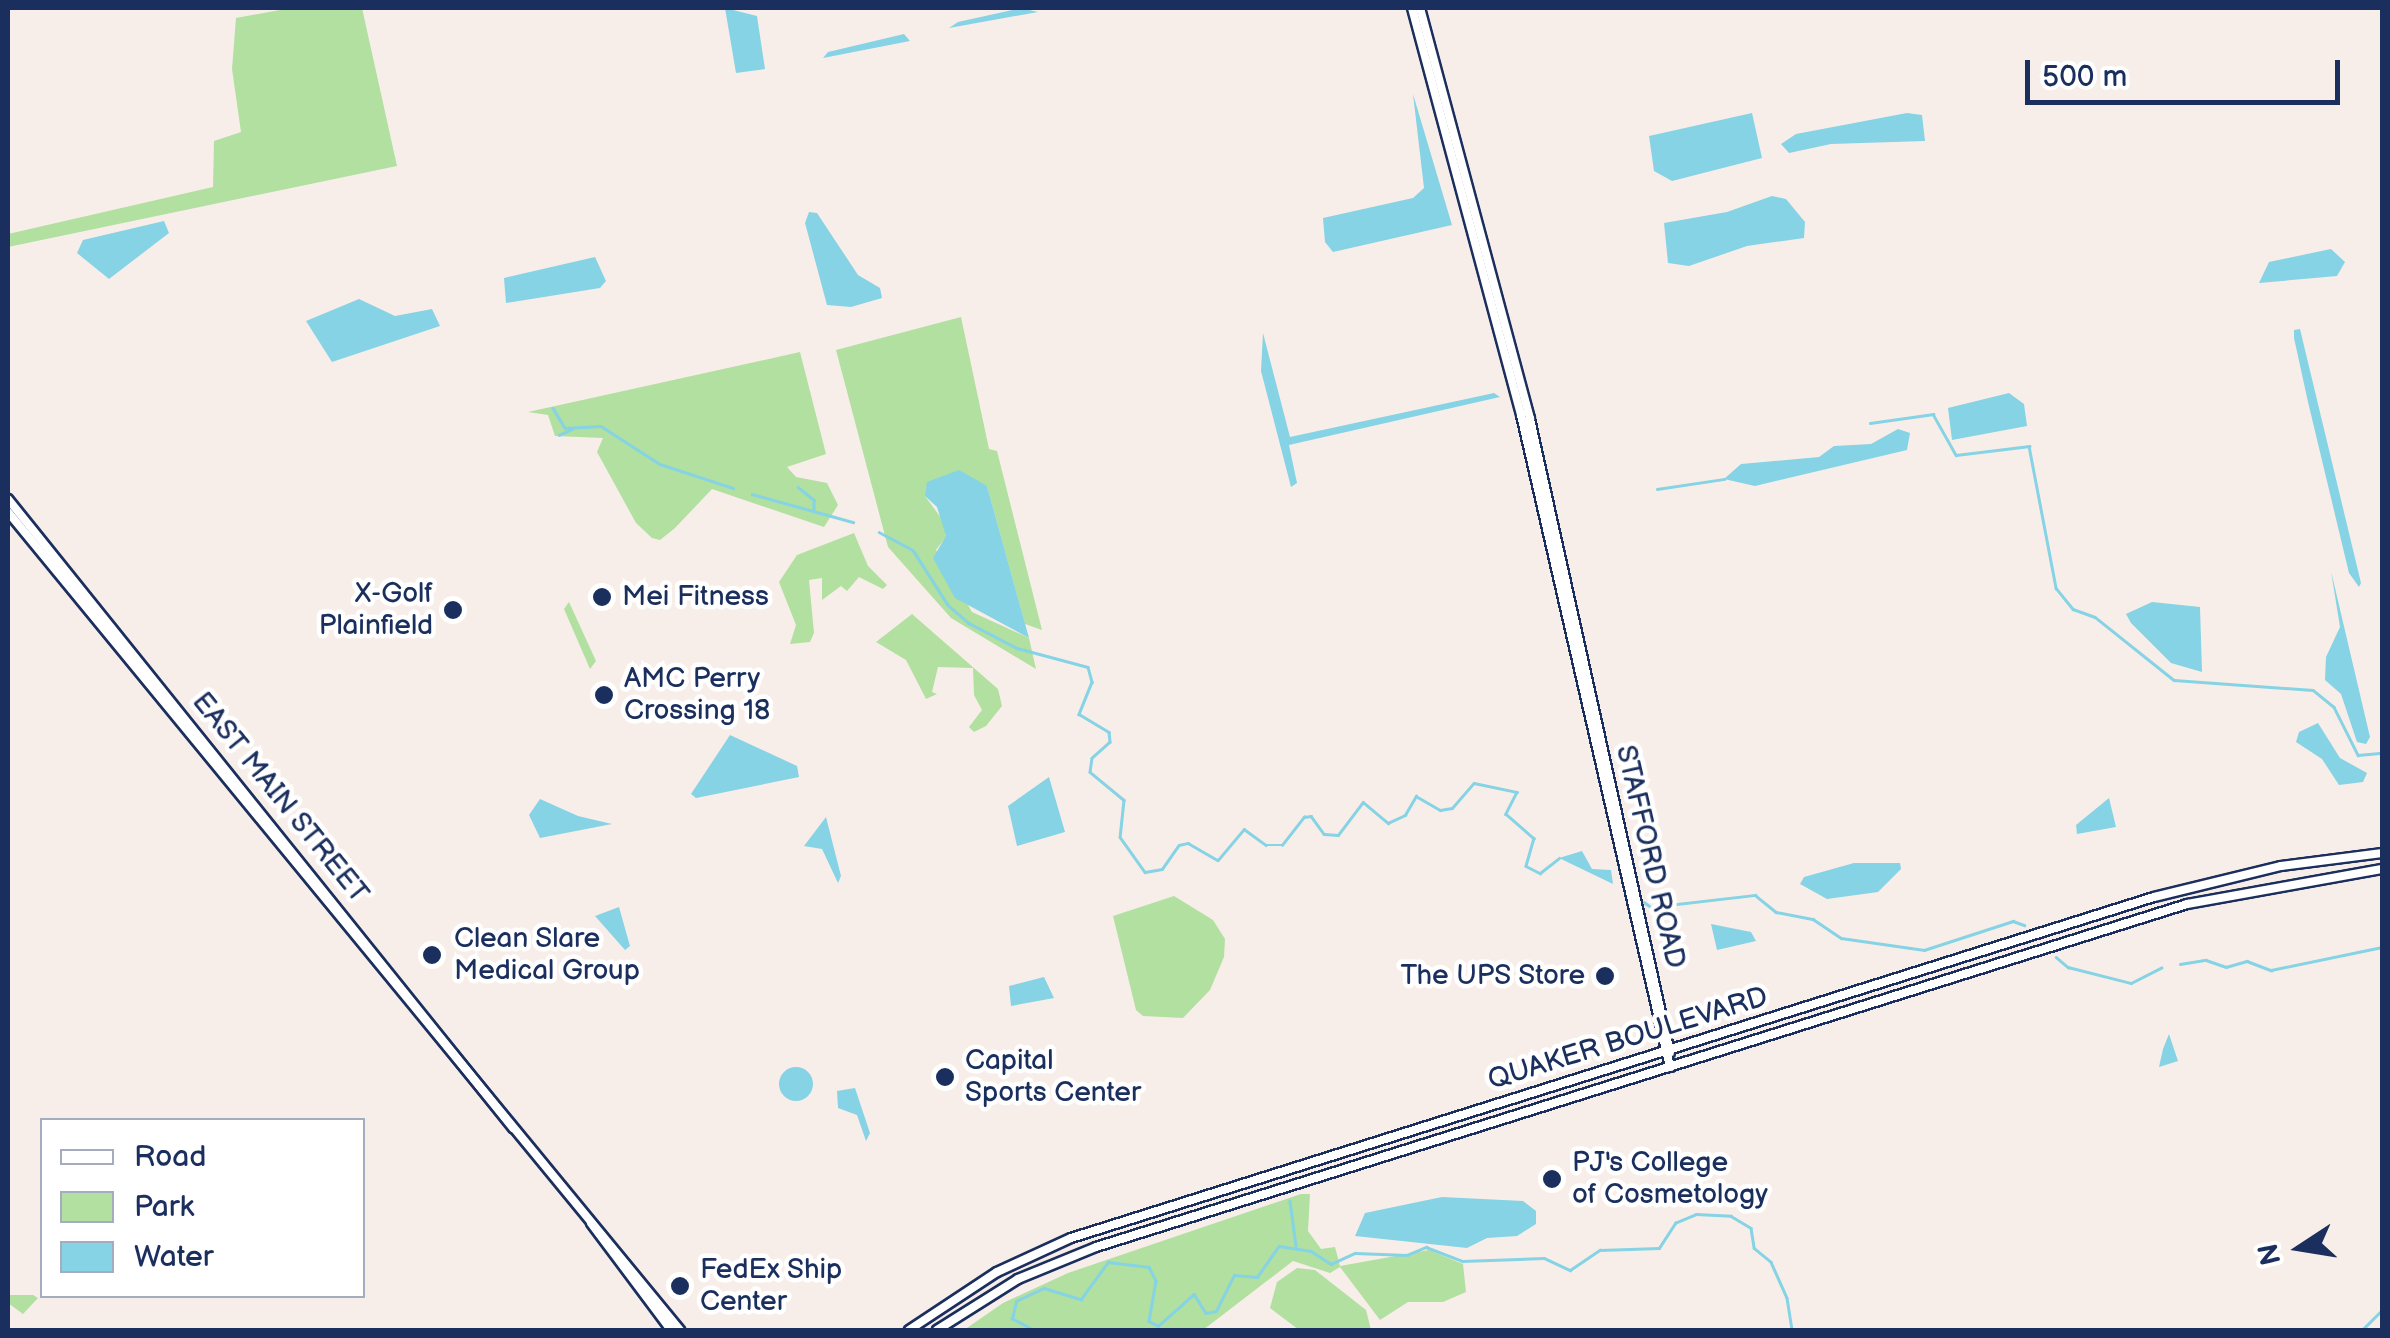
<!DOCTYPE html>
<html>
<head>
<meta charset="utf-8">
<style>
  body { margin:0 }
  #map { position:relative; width:2390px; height:1338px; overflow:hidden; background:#f8eee9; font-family:"Balsamiq Sans",sans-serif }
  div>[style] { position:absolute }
  .green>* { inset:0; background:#b1e0a0 }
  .water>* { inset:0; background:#85d3e4 }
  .round { border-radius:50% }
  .stream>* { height:2.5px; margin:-1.25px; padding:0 1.25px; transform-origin:1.25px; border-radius:1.25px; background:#85d3e4 }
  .roads { filter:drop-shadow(2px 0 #1b2f5e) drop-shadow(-2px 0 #1b2f5e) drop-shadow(0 2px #1b2f5e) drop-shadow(0 -2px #1b2f5e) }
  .major>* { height:8px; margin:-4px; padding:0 4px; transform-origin:4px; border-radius:4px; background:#fff }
  .dots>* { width:28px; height:28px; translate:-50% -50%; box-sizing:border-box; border:5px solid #fff; border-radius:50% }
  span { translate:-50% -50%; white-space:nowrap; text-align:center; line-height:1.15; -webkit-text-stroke:9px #fff; paint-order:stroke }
  .poi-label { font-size:28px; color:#1b2f5e }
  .right { translate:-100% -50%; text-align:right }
  .left { translate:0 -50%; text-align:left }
  .street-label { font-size:28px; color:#1b2f5e }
  .frame { position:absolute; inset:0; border:10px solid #1b2f5e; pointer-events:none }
  .legend { position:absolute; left:40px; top:1118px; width:325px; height:180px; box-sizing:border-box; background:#fff; border:2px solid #a4acbf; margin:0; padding:12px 18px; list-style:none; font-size:30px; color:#1b2f5e }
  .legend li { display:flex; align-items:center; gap:20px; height:50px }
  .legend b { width:50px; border:2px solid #a4acbf }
  .north { position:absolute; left:2250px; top:1198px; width:100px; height:100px; -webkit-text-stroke:8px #fff; paint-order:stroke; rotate:258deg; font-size:28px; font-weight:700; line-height:40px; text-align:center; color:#1b2f5e }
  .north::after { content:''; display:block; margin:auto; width:35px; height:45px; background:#1b2f5e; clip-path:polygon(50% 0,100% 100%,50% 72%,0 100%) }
  .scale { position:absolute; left:2025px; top:60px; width:315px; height:45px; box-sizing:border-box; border:5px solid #1b2f5e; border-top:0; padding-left:12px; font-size:30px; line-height:35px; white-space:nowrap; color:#1b2f5e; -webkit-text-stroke:8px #fff; paint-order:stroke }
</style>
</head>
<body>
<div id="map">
  <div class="green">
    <div style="clip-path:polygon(291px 8px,362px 8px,397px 166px,8px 247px,8px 234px,213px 187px,214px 141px,241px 132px,232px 69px,236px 18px)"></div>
    <div style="clip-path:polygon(961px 317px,989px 449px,997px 451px,1042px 630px,1025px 624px,987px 486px,925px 496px,944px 522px,946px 537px,936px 550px,972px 612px,1029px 638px,1036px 669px,951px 618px,888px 547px,836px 350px)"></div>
    <div style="clip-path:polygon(800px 352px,826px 454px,787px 467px,796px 477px,827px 483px,838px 505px,824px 527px,712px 489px,675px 528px,660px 540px,652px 538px,636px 523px,597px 452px,603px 438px,555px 436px,548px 415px,528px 412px)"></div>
    <div style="clip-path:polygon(854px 533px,868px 566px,887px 585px,883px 589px,859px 577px,847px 591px,841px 586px,822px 600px,822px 578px,809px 580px,814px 633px,810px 642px,790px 644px,796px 625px,779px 582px,797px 555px)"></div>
    <div style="clip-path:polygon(569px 602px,596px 661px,590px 669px,564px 609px)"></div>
    <div style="clip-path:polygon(912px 614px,998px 689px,1002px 706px,986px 726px,974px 732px,969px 727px,982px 710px,974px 695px,973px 668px,938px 667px,932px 692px,937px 694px,926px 699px,906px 660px,876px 642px)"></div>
    <div style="clip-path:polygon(1174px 896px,1213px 920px,1225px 939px,1224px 957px,1210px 990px,1183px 1018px,1143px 1016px,1136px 1010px,1113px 916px)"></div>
    <div style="clip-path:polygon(1301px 1194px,1310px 1194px,1308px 1231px,1321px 1249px,1335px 1247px,1340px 1266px,1429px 1250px,1463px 1264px,1466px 1292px,1443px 1302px,1408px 1302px,1380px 1320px,1340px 1267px,1330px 1273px,1293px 1261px,1203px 1330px,964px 1330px,1003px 1303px,1068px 1273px)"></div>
    <div style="clip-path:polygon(1297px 1268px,1315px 1270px,1366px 1310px,1371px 1330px,1299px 1330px,1270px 1308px,1277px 1282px)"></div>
    <div style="clip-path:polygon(8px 1295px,33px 1295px,38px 1298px,23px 1314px,8px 1303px)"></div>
  </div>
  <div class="water">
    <div style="clip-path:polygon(725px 8px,757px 16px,765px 69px,736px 73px)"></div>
    <div style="clip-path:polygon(1021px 8px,1038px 12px,949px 28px,958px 22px)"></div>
    <div style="clip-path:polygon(904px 34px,910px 41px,823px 58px,828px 52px)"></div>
    <div style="clip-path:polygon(1413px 94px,1452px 225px,1333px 252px,1325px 242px,1323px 218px,1413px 198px,1424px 188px)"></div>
    <div style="clip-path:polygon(1752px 113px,1762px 158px,1672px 181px,1654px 171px,1649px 136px)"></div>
    <div style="clip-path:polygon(1907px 113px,1922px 115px,1925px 141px,1831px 144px,1789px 153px,1781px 144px,1796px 134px)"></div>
    <div style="clip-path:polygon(1772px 196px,1786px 199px,1805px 222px,1804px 238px,1747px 246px,1689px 266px,1668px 263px,1664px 223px,1727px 212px)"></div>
    <div style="clip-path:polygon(809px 212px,817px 213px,858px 275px,880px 288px,882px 298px,851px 307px,827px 305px,805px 223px)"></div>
    <div style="clip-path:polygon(164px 221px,169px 233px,109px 279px,77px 253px,83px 240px)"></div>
    <div style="clip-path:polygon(2331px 249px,2345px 262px,2337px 276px,2259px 283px,2269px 262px)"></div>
    <div style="clip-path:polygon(595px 257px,606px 281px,600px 288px,506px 303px,504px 278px)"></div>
    <div style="clip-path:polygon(359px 299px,395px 316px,432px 309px,440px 326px,332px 362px,306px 321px)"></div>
    <div style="clip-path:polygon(2300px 329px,2361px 583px,2359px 587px,2349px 573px,2308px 402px,2294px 338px,2294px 330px)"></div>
    <div style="clip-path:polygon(1263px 333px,1290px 437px,1494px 393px,1500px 397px,1289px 445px,1297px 483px,1291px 487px,1261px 371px)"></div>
    <div style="clip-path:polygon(2009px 393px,2024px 404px,2027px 426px,1952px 440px,1948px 408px)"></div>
    <div style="clip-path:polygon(1898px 429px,1910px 433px,1907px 450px,1755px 486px,1724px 479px,1741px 464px,1819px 457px,1834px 446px,1871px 444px)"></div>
    <div style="clip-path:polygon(959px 470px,987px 486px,1029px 638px,955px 598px,933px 558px,946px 536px,937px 507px,925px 496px,927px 482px)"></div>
    <div style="clip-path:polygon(2331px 571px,2370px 737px,2366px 744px,2357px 742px,2341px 694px,2325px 680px,2326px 657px,2340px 627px)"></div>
    <div style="clip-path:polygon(2152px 602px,2200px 607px,2202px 672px,2171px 663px,2131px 623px,2126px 614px)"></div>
    <div style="clip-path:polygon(2318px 723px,2340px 758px,2367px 773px,2363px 782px,2339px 785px,2322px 759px,2296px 742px,2299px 732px)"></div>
    <div style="clip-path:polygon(730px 735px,797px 766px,799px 777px,696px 798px,691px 794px)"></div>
    <div style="clip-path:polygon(1049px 777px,1065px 832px,1017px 846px,1008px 806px)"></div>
    <div style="clip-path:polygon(2109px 798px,2116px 827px,2077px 834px,2076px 825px)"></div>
    <div style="clip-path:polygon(540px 799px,578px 816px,612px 824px,540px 838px,529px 815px)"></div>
    <div style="clip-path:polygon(826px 817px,841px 876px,838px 883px,822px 849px,804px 846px)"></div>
    <div style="clip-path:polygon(1582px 851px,1592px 869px,1611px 870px,1613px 884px,1559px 858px)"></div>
    <div style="clip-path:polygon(1854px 863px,1900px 863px,1901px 869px,1878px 892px,1827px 899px,1800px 884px,1804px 877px)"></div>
    <div style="clip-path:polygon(619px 907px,630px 946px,625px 950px,595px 916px)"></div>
    <div style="clip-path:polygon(1711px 924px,1751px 932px,1756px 941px,1717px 950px)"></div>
    <div style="clip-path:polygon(1044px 977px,1054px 998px,1011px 1006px,1009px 986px)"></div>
    <div style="clip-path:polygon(2169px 1034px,2178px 1061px,2159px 1067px,2163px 1049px)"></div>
    <div class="round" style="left:779px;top:1067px;width:34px;height:34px"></div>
    <div style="clip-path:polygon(855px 1088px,870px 1133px,866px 1141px,857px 1115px,838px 1108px,837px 1091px)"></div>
    <div style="clip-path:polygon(1442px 1197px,1523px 1201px,1536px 1211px,1536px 1224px,1517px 1236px,1487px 1238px,1467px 1248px,1355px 1236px,1365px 1213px)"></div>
  </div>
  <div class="stream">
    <div style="left:553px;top:408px;width:23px;rotate:59deg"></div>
    <div style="left:565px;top:428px;width:36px;rotate:-3deg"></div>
    <div style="left:601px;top:426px;width:70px;rotate:32.8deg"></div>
    <div style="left:660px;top:464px;width:77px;rotate:18.2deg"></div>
    <div style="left:1870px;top:423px;width:64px;rotate:-8.1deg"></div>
    <div style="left:1933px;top:414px;width:47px;rotate:60.7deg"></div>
    <div style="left:1956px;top:455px;width:74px;rotate:-7deg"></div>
    <div style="left:2029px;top:446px;width:145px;rotate:79.2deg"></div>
    <div style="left:2056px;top:588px;width:27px;rotate:51deg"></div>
    <div style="left:2073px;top:609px;width:23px;rotate:20deg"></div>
    <div style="left:2095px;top:617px;width:101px;rotate:38.6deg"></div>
    <div style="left:2174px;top:680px;width:139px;rotate:4.1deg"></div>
    <div style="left:2313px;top:690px;width:27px;rotate:39deg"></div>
    <div style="left:2334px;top:707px;width:54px;rotate:63.4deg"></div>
    <div style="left:2358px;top:755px;width:24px;rotate:-5deg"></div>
    <div style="left:559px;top:435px;width:14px;rotate:-25deg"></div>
    <div style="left:798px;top:487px;width:21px;rotate:39deg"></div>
    <div style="left:814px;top:500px;width:11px;rotate:90deg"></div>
    <div style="left:1657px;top:489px;width:68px;rotate:-8.5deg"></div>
    <div style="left:752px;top:494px;width:105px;rotate:15.5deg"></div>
    <div style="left:879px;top:532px;width:38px;rotate:28deg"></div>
    <div style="left:913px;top:550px;width:65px;rotate:57.5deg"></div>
    <div style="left:948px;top:605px;width:28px;rotate:41deg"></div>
    <div style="left:969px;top:623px;width:54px;rotate:27.5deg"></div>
    <div style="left:1017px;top:648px;width:73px;rotate:15deg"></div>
    <div style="left:1088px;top:667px;width:16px;rotate:75deg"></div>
    <div style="left:1092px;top:682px;width:35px;rotate:112deg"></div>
    <div style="left:1079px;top:714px;width:35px;rotate:31deg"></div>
    <div style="left:1109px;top:732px;width:10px;rotate:84deg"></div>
    <div style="left:1110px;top:742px;width:24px;rotate:138deg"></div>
    <div style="left:1092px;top:758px;width:14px;rotate:98deg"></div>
    <div style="left:1090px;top:772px;width:44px;rotate:39.5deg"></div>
    <div style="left:1124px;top:800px;width:37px;rotate:96deg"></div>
    <div style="left:1120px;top:837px;width:43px;rotate:54.5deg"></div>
    <div style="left:1145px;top:872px;width:17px;rotate:-10deg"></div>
    <div style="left:1162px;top:869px;width:29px;rotate:-55deg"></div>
    <div style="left:1179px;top:845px;width:9px;rotate:-13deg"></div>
    <div style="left:1188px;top:843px;width:34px;rotate:30deg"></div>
    <div style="left:1218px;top:860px;width:40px;rotate:-50deg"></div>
    <div style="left:1244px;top:829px;width:27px;rotate:36deg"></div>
    <div style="left:1266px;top:845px;width:16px"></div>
    <div style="left:1282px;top:845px;width:36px;rotate:-52deg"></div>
    <div style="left:1304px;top:817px;width:7px;rotate:-8deg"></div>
    <div style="left:1311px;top:816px;width:22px;rotate:54deg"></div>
    <div style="left:1324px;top:834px;width:14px;rotate:4deg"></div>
    <div style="left:1338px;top:835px;width:41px;rotate:-52.9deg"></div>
    <div style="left:1363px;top:802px;width:33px;rotate:40deg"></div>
    <div style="left:1388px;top:823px;width:19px;rotate:-25deg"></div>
    <div style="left:1405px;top:815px;width:22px;rotate:-60deg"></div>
    <div style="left:1416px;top:796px;width:28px;rotate:30deg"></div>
    <div style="left:1440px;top:810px;width:12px;rotate:-9deg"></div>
    <div style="left:1452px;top:808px;width:33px;rotate:-49deg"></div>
    <div style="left:1474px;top:783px;width:44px;rotate:11.8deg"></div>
    <div style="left:1517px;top:792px;width:25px;rotate:117deg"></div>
    <div style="left:1506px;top:814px;width:37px;rotate:41deg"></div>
    <div style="left:1534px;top:838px;width:29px;rotate:106deg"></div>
    <div style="left:1526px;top:866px;width:16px;rotate:27deg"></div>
    <div style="left:1540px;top:873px;width:24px;rotate:-38deg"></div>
    <div style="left:1644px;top:902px;width:9px;rotate:36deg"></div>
    <div style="left:1651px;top:907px;width:105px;rotate:-6.6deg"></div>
    <div style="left:1755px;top:895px;width:27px;rotate:39deg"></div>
    <div style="left:1776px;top:912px;width:38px;rotate:11deg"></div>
    <div style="left:1813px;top:919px;width:34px;rotate:34deg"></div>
    <div style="left:1841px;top:938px;width:84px;rotate:8.2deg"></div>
    <div style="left:1924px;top:950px;width:94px;rotate:-18deg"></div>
    <div style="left:2013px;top:921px;width:12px;rotate:20deg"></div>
    <div style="left:2056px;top:957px;width:16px;rotate:40deg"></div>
    <div style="left:2068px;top:967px;width:65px;rotate:14.3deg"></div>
    <div style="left:2131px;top:983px;width:34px;rotate:-27deg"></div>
    <div style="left:2180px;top:964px;width:26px;rotate:-9deg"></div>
    <div style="left:2206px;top:960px;width:21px;rotate:19deg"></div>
    <div style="left:2226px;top:967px;width:22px;rotate:-16deg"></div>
    <div style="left:2247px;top:961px;width:26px;rotate:21deg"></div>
    <div style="left:2271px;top:970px;width:113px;rotate:-11.7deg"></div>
    <div style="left:1290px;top:1201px;width:45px;rotate:82.4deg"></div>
    <div style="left:1033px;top:1330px;width:24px;rotate:-152deg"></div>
    <div style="left:1012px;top:1319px;width:18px;rotate:-77deg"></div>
    <div style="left:1016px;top:1301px;width:31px;rotate:-25deg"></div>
    <div style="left:1044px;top:1288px;width:39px;rotate:17deg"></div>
    <div style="left:1081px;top:1299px;width:46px;rotate:-53.9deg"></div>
    <div style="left:1108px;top:1262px;width:41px;rotate:7deg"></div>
    <div style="left:1149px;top:1267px;width:16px;rotate:63deg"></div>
    <div style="left:1156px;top:1281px;width:41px;rotate:99.9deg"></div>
    <div style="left:1149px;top:1321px;width:10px;rotate:29deg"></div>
    <div style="left:1158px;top:1326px;width:48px;rotate:-41.6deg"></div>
    <div style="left:1194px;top:1294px;width:22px;rotate:58deg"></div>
    <div style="left:1206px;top:1313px;width:10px;rotate:-11deg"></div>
    <div style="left:1216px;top:1311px;width:40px;rotate:-63.4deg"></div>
    <div style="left:1234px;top:1275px;width:23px;rotate:5deg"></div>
    <div style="left:1257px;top:1277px;width:38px;rotate:-55deg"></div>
    <div style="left:1279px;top:1246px;width:32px;rotate:9deg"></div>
    <div style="left:1311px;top:1251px;width:24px;rotate:33deg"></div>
    <div style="left:1331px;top:1264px;width:26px;rotate:-25deg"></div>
    <div style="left:1355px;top:1253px;width:52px;rotate:2.2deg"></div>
    <div style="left:1407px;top:1255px;width:21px;rotate:-23deg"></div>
    <div style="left:1426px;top:1247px;width:39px;rotate:21deg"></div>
    <div style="left:1462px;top:1261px;width:82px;rotate:-2.1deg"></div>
    <div style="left:1544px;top:1258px;width:29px;rotate:25deg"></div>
    <div style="left:1570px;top:1270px;width:36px;rotate:-34deg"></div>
    <div style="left:1600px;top:1250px;width:59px;rotate:-1.9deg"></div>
    <div style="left:1659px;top:1248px;width:30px;rotate:-57deg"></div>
    <div style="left:1675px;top:1223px;width:23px;rotate:-23deg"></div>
    <div style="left:1696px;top:1214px;width:35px;rotate:3deg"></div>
    <div style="left:1731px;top:1216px;width:23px;rotate:31deg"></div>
    <div style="left:1751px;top:1228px;width:20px;rotate:81deg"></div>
    <div style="left:1754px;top:1248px;width:22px;rotate:39deg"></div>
    <div style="left:1771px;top:1262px;width:39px;rotate:66deg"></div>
    <div style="left:1787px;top:1298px;width:32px;rotate:81deg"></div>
    <div style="left:2362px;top:1330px;width:28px;rotate:-45deg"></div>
  </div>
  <div class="roads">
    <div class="major">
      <div style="left:1412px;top:8px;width:421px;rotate:75deg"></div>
      <div style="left:1521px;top:415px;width:669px;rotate:77.13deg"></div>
      <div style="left:1420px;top:8px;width:425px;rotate:75deg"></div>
      <div style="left:1530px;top:419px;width:649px;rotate:77.55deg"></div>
      <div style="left:8px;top:499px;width:807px;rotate:51.24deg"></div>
      <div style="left:8px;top:512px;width:1059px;rotate:50.6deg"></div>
      <div style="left:591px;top:1223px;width:134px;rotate:53.2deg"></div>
      <div style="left:909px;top:1330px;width:105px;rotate:-33.4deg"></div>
      <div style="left:997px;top:1272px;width:81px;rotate:-24.7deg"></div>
      <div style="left:1071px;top:1238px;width:1135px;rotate:-17.48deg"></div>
      <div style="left:2154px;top:897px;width:131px;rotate:-13.7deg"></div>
      <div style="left:2281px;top:866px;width:102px;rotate:-7.3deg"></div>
      <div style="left:937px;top:1330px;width:96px;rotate:-32.2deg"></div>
      <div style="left:1018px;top:1279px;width:84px;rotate:-22.3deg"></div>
      <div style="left:1096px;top:1247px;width:1144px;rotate:-17.45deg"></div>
      <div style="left:2187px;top:904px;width:198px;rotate:-10.2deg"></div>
    </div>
  </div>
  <div class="dots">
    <div style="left:602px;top:597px;background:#1b2f5e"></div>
    <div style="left:453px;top:610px;background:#1b2f5e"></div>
    <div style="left:604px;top:695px;background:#1b2f5e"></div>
    <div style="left:432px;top:955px;background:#1b2f5e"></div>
    <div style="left:1605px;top:976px;background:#1b2f5e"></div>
    <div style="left:945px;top:1077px;background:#1b2f5e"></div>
    <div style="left:1552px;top:1179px;background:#1b2f5e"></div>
    <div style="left:680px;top:1286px;background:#1b2f5e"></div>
  </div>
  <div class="poi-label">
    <span class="right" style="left:433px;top:610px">X-Golf<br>Plainfield</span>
    <span class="left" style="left:622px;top:597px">Mei Fitness</span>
    <span class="left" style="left:624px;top:695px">AMC Perry<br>Crossing 18</span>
    <span class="left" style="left:454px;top:955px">Clean Slare<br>Medical Group</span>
    <span class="right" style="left:1585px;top:976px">The UPS Store</span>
    <span class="left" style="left:965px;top:1077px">Capital<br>Sports Center</span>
    <span class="left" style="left:1572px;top:1179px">PJ's College<br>of Cosmetology</span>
    <span class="left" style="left:700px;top:1286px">FedEx Ship<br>Center</span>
  </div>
  <div class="street-label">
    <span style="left:280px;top:798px;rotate:51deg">EAST MAIN STREET</span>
    <span style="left:1650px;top:857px;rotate:77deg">STAFFORD ROAD</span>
    <span style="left:1628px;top:1039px;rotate:-17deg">QUAKER BOULEVARD</span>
  </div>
  <div class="frame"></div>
  <ul class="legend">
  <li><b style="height:12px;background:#fff"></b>Road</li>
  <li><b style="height:28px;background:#b1e0a0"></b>Park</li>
  <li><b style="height:28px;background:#85d3e4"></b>Water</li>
  </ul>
  <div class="north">N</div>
  <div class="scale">500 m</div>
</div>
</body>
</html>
